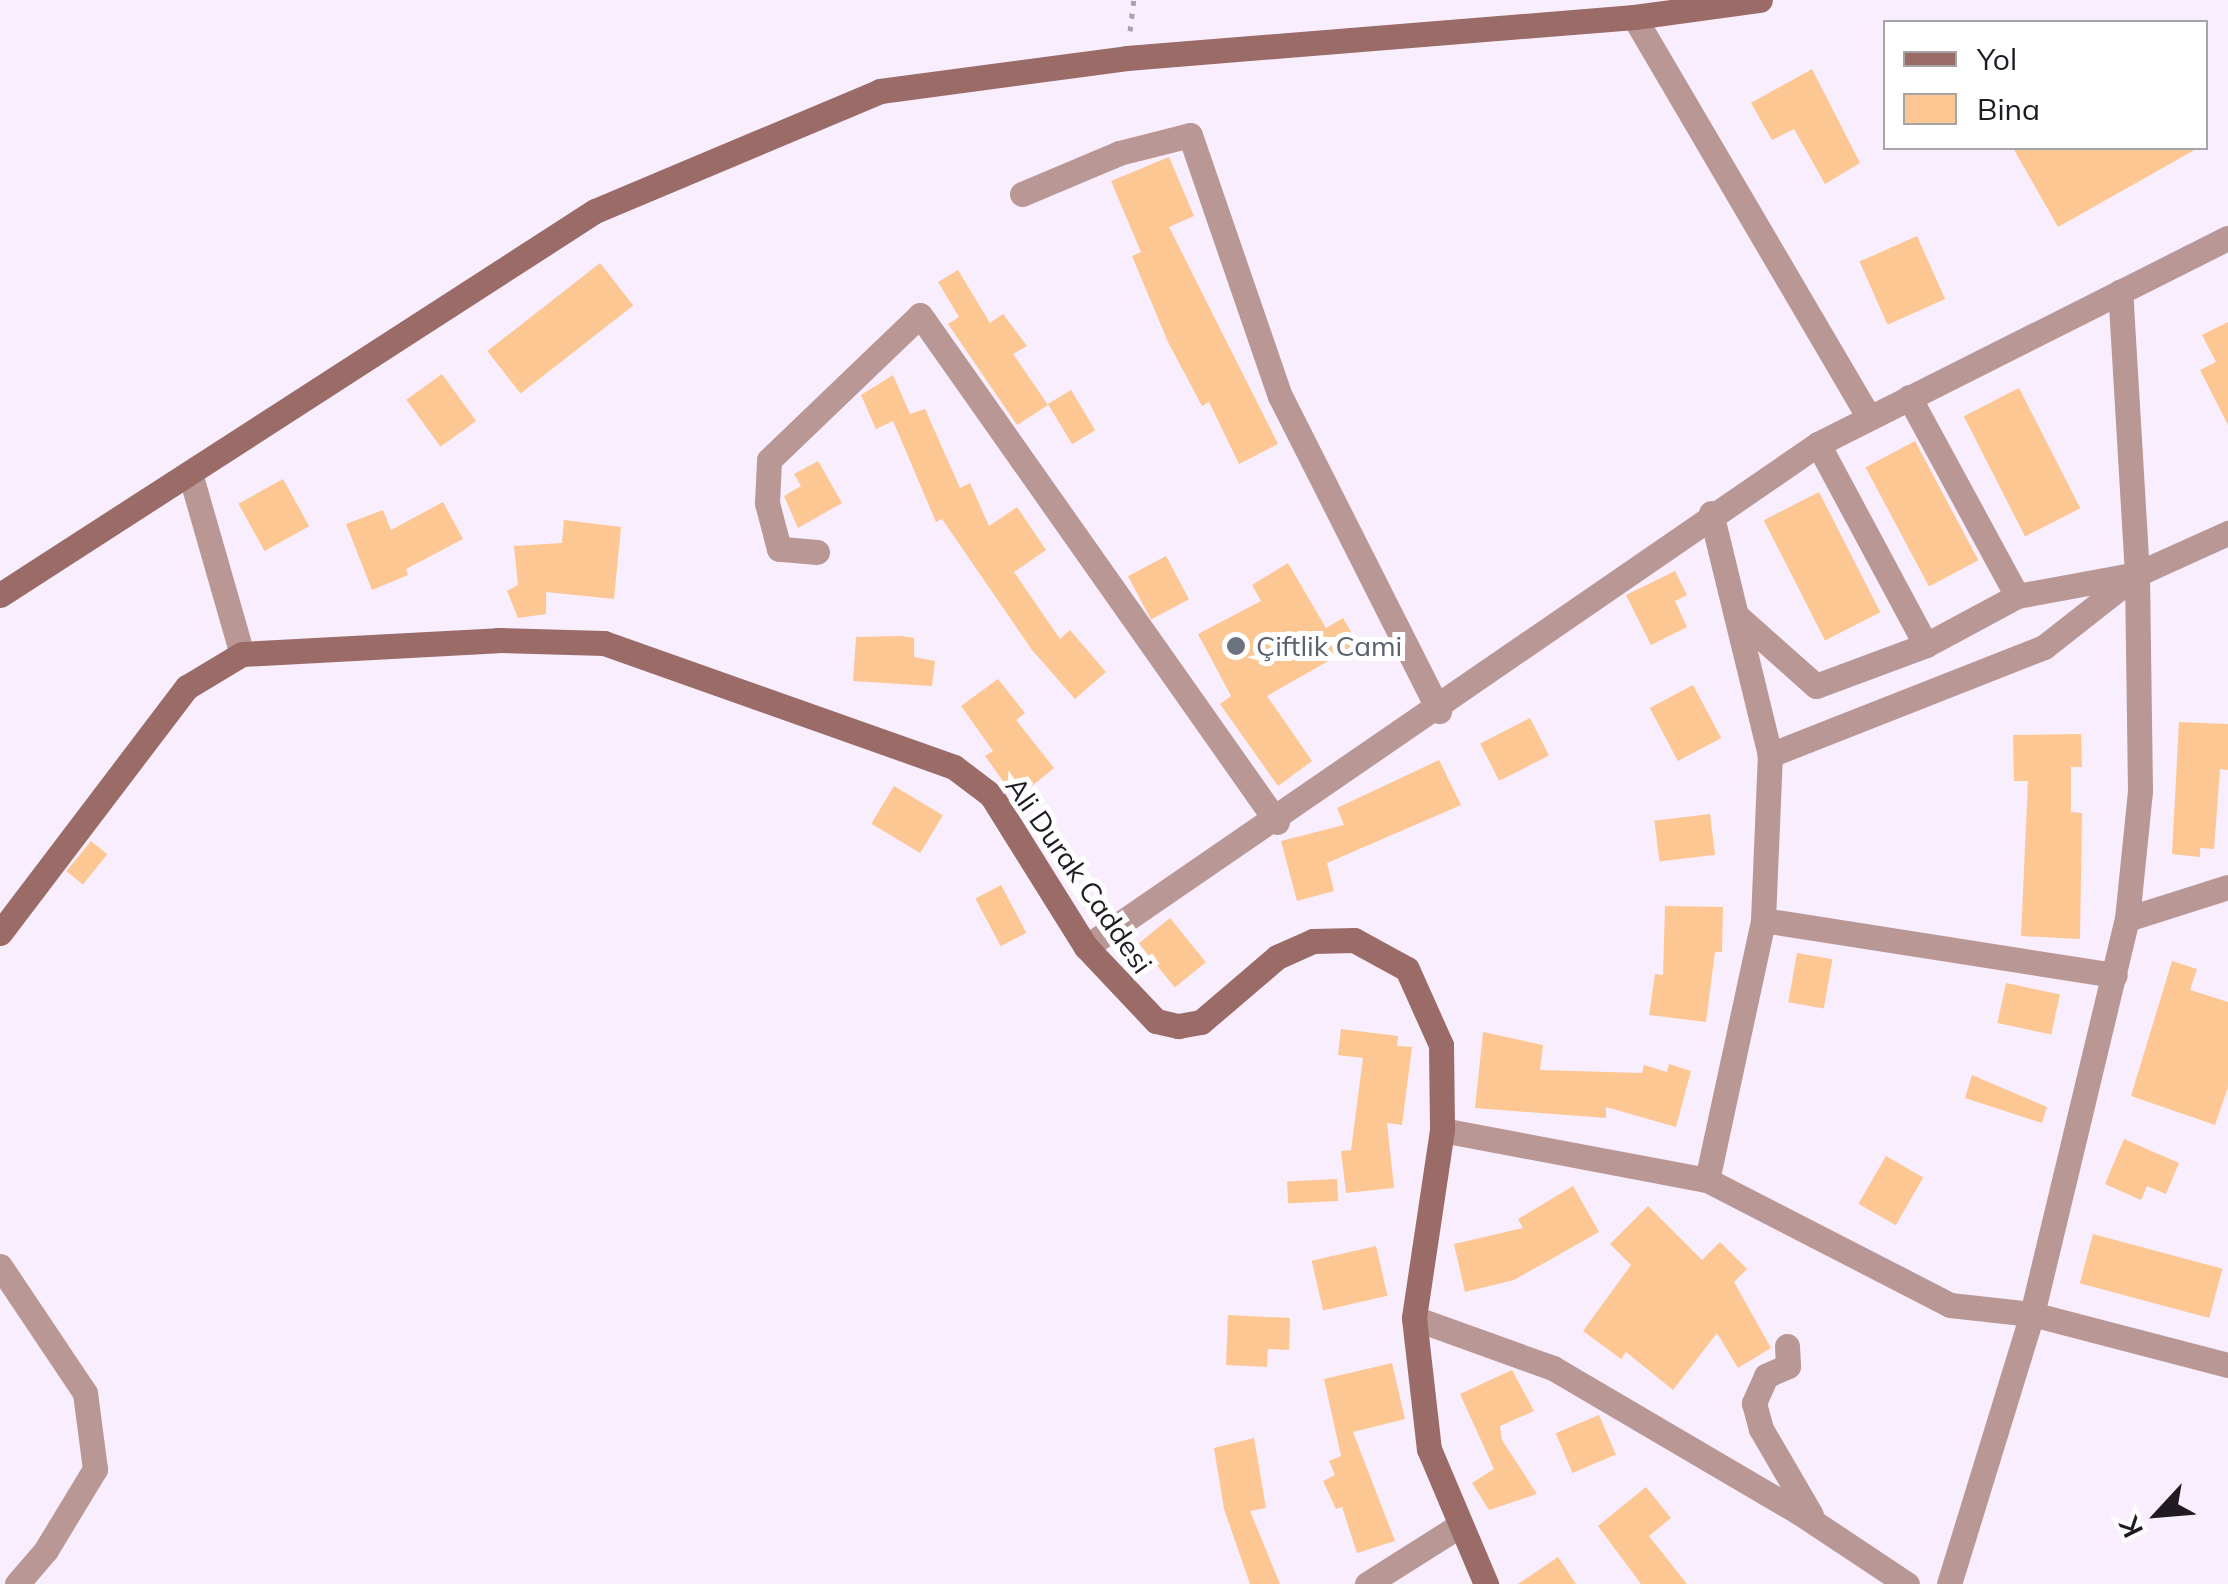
<!DOCTYPE html>
<html>
<head>
<meta charset="utf-8">
<style>
  body { margin:0 }
  #map { position:relative; width:2228px; height:1584px; overflow:hidden; background:#f9eefd; font-family:Mulish,sans-serif }
  div>[style] { position:absolute }
  .building>* { inset:0; background:#fdc794; transform-origin:0 0 }
  .path>* { height:5px; margin-top:-2.5px; transform-origin:0; background:repeating-linear-gradient(90deg,#aaa1ad 0 5px,transparent 0 13px) }
  .street>* { height:25px; margin:-12.5px; padding:0 12.5px; transform-origin:12.5px; border-radius:12.5px; background:#b99794 }
  .secondary>* { height:25px; margin:-12.5px; padding:0 12.5px; transform-origin:12.5px; border-radius:12.5px; background:#9a6b67 }
  .dots>* { width:28px; height:28px; translate:-50% -50%; box-sizing:border-box; border:5px solid #fff; border-radius:50% }
  span { translate:-50% -50%; white-space:nowrap; text-align:center; line-height:1.15; -webkit-text-stroke:10px #fff; paint-order:stroke }
  .worship-label { font-size:28px; color:#5b616d }
  .left { translate:0 -50%; text-align:left }
  .street-label { font-size:28px; color:#201b22 }
  .legend { position:absolute; left:1883px; top:20px; width:325px; height:130px; box-sizing:border-box; background:#fff; border:2px solid #a6a4a7; margin:0; padding:12px 18px; list-style:none; font-size:30px; color:#201b22 }
  .legend li { display:flex; align-items:center; gap:20px; height:50px }
  .legend b { width:50px; border:2px solid #a6a4a7 }
  .north { position:absolute; left:2108px; top:1464px; width:100px; height:100px; -webkit-text-stroke:8px #fff; paint-order:stroke; rotate:244deg; font-size:28px; font-weight:700; line-height:40px; text-align:center; color:#201b22 }
  .north::after { content:''; display:block; margin:auto; width:35px; height:45px; background:#201b22; clip-path:polygon(50% 0,100% 100%,50% 72%,0 100%) }
</style>
</head>
<body>
<div id="map">
  <div class="building">
    <div style="clip-path:polygon(1812px 69px,1860px 163px,1825px 184px,1794px 129px,1772px 140px,1751px 103px)"></div>
    <div style="clip-path:polygon(2013px 148px,2198px 148px,2058px 227px)"></div>
    <div style="clip-path:polygon(1169px 157px,1194px 216px,1169px 227px,1278px 444px,1239px 464px,1209px 402px,1202px 406px,1168px 342px,1132px 256px,1141px 252px,1111px 181px)"></div>
    <div style="left:1917px;top:236px;width:69px;height:63px;rotate:66deg"></div>
    <div style="left:600px;top:263px;width:54px;height:143px;rotate:52deg"></div>
    <div style="clip-path:polygon(958px 270px,990px 323px,1003px 314px,1027px 346px,1013px 354px,1048px 405px,1017px 425px,948px 324px,959px 317px,938px 282px)"></div>
    <div style="clip-path:polygon(2228px 322px,2228px 425px,2200px 370px,2216px 362px,2202px 335px)"></div>
    <div style="left:442px;top:374px;width:58px;height:44px;rotate:54deg"></div>
    <div style="clip-path:polygon(893px 375px,910px 414px,925px 409px,960px 488px,970px 483px,989px 526px,1017px 507px,1046px 550px,1014px 572px,1060px 639px,1070px 630px,1106px 672px,1075px 699px,1032px 650px,942px 519px,936px 522px,893px 421px,876px 429px,861px 395px)"></div>
    <div style="left:2019px;top:388px;width:135px;height:62px;rotate:63deg"></div>
    <div style="left:1071px;top:390px;width:47px;height:27px;rotate:59deg"></div>
    <div style="left:1915px;top:441px;width:135px;height:56px;rotate:62deg"></div>
    <div style="clip-path:polygon(818px 461px,842px 503px,798px 528px,784px 496px,801px 486px,794px 474px)"></div>
    <div style="left:283px;top:479px;width:54px;height:51px;rotate:61deg"></div>
    <div style="left:1819px;top:492px;width:135px;height:62px;rotate:63deg"></div>
    <div style="clip-path:polygon(443px 502px,463px 539px,406px 569px,408px 575px,372px 590px,346px 524px,383px 510px,391px 530px)"></div>
    <div style="clip-path:polygon(564px 520px,621px 527px,614px 599px,546px 592px,546px 614px,518px 618px,507px 591px,518px 585px,514px 546px,562px 543px)"></div>
    <div style="left:1166px;top:556px;width:49px;height:43px;rotate:62deg"></div>
    <div style="clip-path:polygon(1288px 563px,1326px 628px,1343px 618px,1358px 644px,1267px 696px,1312px 761px,1278px 786px,1220px 704px,1231px 696px,1198px 634px,1261px 601px,1252px 585px)"></div>
    <div style="clip-path:polygon(1675px 571px,1687px 595px,1675px 601px,1687px 627px,1651px 645px,1626px 595px)"></div>
    <div style="clip-path:polygon(901px 636px,914px 638px,914px 657px,935px 661px,932px 686px,853px 681px,856px 637px)"></div>
    <div style="clip-path:polygon(998px 679px,1025px 713px,1016px 720px,1054px 768px,1016px 799px,985px 756px,993px 751px,961px 706px)"></div>
    <div style="left:1693px;top:685px;width:60px;height:49px;rotate:62deg"></div>
    <div style="left:1530px;top:718px;width:42px;height:56px;rotate:63deg"></div>
    <div style="clip-path:polygon(2179px 722px,2228px 724px,2228px 770px,2220px 769px,2214px 849px,2200px 848px,2200px 857px,2172px 854px)"></div>
    <div style="clip-path:polygon(2081px 734px,2082px 767px,2071px 767px,2071px 812px,2082px 813px,2080px 939px,2021px 936px,2028px 781px,2014px 781px,2013px 735px)"></div>
    <div style="clip-path:polygon(1439px 760px,1461px 805px,1327px 863px,1334px 891px,1297px 901px,1281px 841px,1344px 825px,1337px 808px)"></div>
    <div style="left:894px;top:786px;width:57px;height:44px;rotate:31deg"></div>
    <div style="left:1710px;top:814px;width:41px;height:56px;rotate:83deg"></div>
    <div style="left:91px;top:841px;width:21px;height:39px;rotate:39deg"></div>
    <div style="left:1001px;top:885px;width:54px;height:29px;rotate:62deg"></div>
    <div style="clip-path:polygon(1665px 906px,1723px 907px,1722px 952px,1715px 952px,1706px 1022px,1649px 1015px,1655px 974px,1663px 975px)"></div>
    <div style="left:1170px;top:918px;width:57px;height:40px;rotate:51deg"></div>
    <div style="left:1797px;top:953px;width:36px;height:50px;rotate:10deg"></div>
    <div style="clip-path:polygon(2172px 961px,2197px 969px,2190px 990px,2228px 1002px,2228px 1087px,2215px 1125px,2131px 1096px)"></div>
    <div style="left:2006px;top:983px;width:55px;height:41px;rotate:12deg"></div>
    <div style="clip-path:polygon(1341px 1029px,1398px 1036px,1397px 1046px,1412px 1047px,1402px 1125px,1387px 1123px,1394px 1188px,1346px 1193px,1341px 1151px,1351px 1150px,1363px 1058px,1338px 1055px)"></div>
    <div style="clip-path:polygon(1483px 1032px,1543px 1045px,1540px 1070px,1642px 1073px,1644px 1065px,1667px 1072px,1669px 1064px,1691px 1071px,1676px 1127px,1606px 1107px,1606px 1118px,1475px 1108px)"></div>
    <div style="clip-path:polygon(1972px 1075px,2047px 1107px,2042px 1123px,1965px 1098px)"></div>
    <div style="clip-path:polygon(2124px 1139px,2179px 1163px,2166px 1194px,2147px 1186px,2141px 1200px,2105px 1184px)"></div>
    <div style="left:1886px;top:1156px;width:43px;height:55px;rotate:30deg"></div>
    <div style="left:1337px;top:1179px;width:22px;height:50px;rotate:87deg"></div>
    <div style="clip-path:polygon(1573px 1186px,1599px 1232px,1514px 1280px,1465px 1292px,1454px 1244px,1523px 1228px,1518px 1219px)"></div>
    <div style="clip-path:polygon(1648px 1206px,1702px 1260px,1720px 1242px,1747px 1269px,1734px 1282px,1771px 1348px,1738px 1368px,1717px 1333px,1673px 1390px,1626px 1352px,1621px 1359px,1583px 1331px,1631px 1265px,1610px 1244px)"></div>
    <div style="left:2093px;top:1234px;width:134px;height:51px;rotate:15deg"></div>
    <div style="left:1376px;top:1246px;width:51px;height:66px;rotate:77deg"></div>
    <div style="clip-path:polygon(1228px 1315px,1290px 1318px,1289px 1350px,1268px 1349px,1267px 1367px,1226px 1365px)"></div>
    <div style="clip-path:polygon(1392px 1363px,1405px 1419px,1353px 1432px,1395px 1541px,1357px 1553px,1342px 1507px,1336px 1509px,1323px 1481px,1335px 1475px,1329px 1461px,1341px 1456px,1324px 1379px)"></div>
    <div style="clip-path:polygon(1512px 1370px,1534px 1411px,1500px 1426px,1502px 1440px,1537px 1494px,1489px 1510px,1472px 1483px,1494px 1469px,1460px 1394px)"></div>
    <div style="left:1599px;top:1415px;width:43px;height:47px;rotate:67deg"></div>
    <div style="clip-path:polygon(1254px 1438px,1266px 1508px,1250px 1511px,1280px 1584px,1250px 1584px,1224px 1509px,1214px 1448px)"></div>
    <div style="clip-path:polygon(1646px 1487px,1671px 1518px,1649px 1536px,1687px 1584px,1641px 1584px,1598px 1526px)"></div>
    <div style="clip-path:polygon(1558px 1557px,1576px 1584px,1518px 1584px)"></div>
  </div>
  <div class="path">
    <div style="left:1130px;top:31px;width:31px;rotate:-83deg"></div>
  </div>
  <div class="street">
    <div style="left:1634px;top:17px;width:465px;rotate:59.6deg"></div>
    <div style="left:1022px;top:194px;width:105px;rotate:-22.9deg"></div>
    <div style="left:1119px;top:153px;width:73px;rotate:-14.2deg"></div>
    <div style="left:1190px;top:135px;width:276px;rotate:71deg"></div>
    <div style="left:1280px;top:396px;width:353px;rotate:63.2deg"></div>
    <div style="left:1909px;top:397px;width:226px;rotate:61.5deg"></div>
    <div style="left:1818px;top:444px;width:228px;rotate:61.8deg"></div>
    <div style="left:190px;top:473px;width:188px;rotate:74deg"></div>
    <div style="left:817px;top:552px;width:38px;rotate:-175deg"></div>
    <div style="left:779px;top:549px;width:48px;rotate:-104.6deg"></div>
    <div style="left:767px;top:503px;width:43px;rotate:-87.3deg"></div>
    <div style="left:769px;top:460px;width:209px;rotate:-43.8deg"></div>
    <div style="left:920px;top:315px;width:620px;rotate:54.85deg"></div>
    <div style="left:2137px;top:574px;width:100px;rotate:-24.3deg"></div>
    <div style="left:1736px;top:615px;width:107px;rotate:41.6deg"></div>
    <div style="left:1816px;top:686px;width:117px;rotate:-20.4deg"></div>
    <div style="left:1926px;top:645px;width:103px;rotate:-28.3deg"></div>
    <div style="left:2017px;top:596px;width:122px;rotate:-10.4deg"></div>
    <div style="left:2137px;top:574px;width:118px;rotate:141.9deg"></div>
    <div style="left:2044px;top:647px;width:295px;rotate:158.5deg"></div>
    <div style="left:2127px;top:919px;width:106px;rotate:-17.6deg"></div>
    <div style="left:1763px;top:920px;width:356px;rotate:8.9deg"></div>
    <div style="left:1086px;top:947px;width:888px;rotate:-34.5deg"></div>
    <div style="left:1818px;top:444px;width:459px;rotate:-26.7deg"></div>
    <div style="left:1442px;top:1130px;width:270px;rotate:10.7deg"></div>
    <div style="left:1707px;top:1180px;width:273px;rotate:27.2deg"></div>
    <div style="left:1950px;top:1305px;width:82px;rotate:6.3deg"></div>
    <div style="left:2032px;top:1314px;width:203px;rotate:14.6deg"></div>
    <div style="left:1707px;top:1180px;width:266px;rotate:-77.8deg"></div>
    <div style="left:1763px;top:920px;width:165px;rotate:-87.6deg"></div>
    <div style="left:1770px;top:755px;width:249px;rotate:-103.7deg"></div>
    <div style="left:0;top:1266px;width:153px;rotate:56.2deg"></div>
    <div style="left:85px;top:1393px;width:77px;rotate:82.5deg"></div>
    <div style="left:95px;top:1469px;width:95px;rotate:121.2deg"></div>
    <div style="left:46px;top:1550px;width:45px;rotate:130.5deg"></div>
    <div style="left:1414px;top:1318px;width:148px;rotate:19.8deg"></div>
    <div style="left:1553px;top:1368px;width:283px;rotate:30.4deg"></div>
    <div style="left:1797px;top:1511px;width:132px;rotate:33.6deg"></div>
    <div style="left:1787px;top:1346px;width:20px;rotate:87deg"></div>
    <div style="left:1788px;top:1366px;width:24px;rotate:156deg"></div>
    <div style="left:1766px;top:1376px;width:30px;rotate:114deg"></div>
    <div style="left:1754px;top:1403px;width:27px;rotate:75deg"></div>
    <div style="left:1761px;top:1429px;width:99px;rotate:59.8deg"></div>
    <div style="left:1367px;top:1584px;width:107px;rotate:-32.3deg"></div>
    <div style="left:1949px;top:1584px;width:282px;rotate:-72.9deg"></div>
    <div style="left:2032px;top:1314px;width:406px;rotate:-76.5deg"></div>
    <div style="left:2127px;top:919px;width:129px;rotate:-84.2deg"></div>
    <div style="left:2140px;top:791px;width:217px;rotate:-90.8deg"></div>
    <div style="left:2137px;top:574px;width:283px;rotate:-93.4deg"></div>
  </div>
  <div class="secondary">
    <div style="left:0;top:595px;width:708px;rotate:-32.84deg"></div>
    <div style="left:595px;top:211px;width:309px;rotate:-22.8deg"></div>
    <div style="left:880px;top:91px;width:249px;rotate:-7.6deg"></div>
    <div style="left:1127px;top:58px;width:509px;rotate:-4.62deg"></div>
    <div style="left:1634px;top:17px;width:127px;rotate:-7.7deg"></div>
    <div style="left:0;top:933px;width:309px;rotate:-52.8deg"></div>
    <div style="left:187px;top:687px;width:64px;rotate:-31deg"></div>
    <div style="left:242px;top:654px;width:256px;rotate:-3.1deg"></div>
    <div style="left:498px;top:640px;width:106px;rotate:1.6deg"></div>
    <div style="left:604px;top:643px;width:371px;rotate:19.5deg"></div>
    <div style="left:954px;top:767px;width:46px;rotate:37.1deg"></div>
    <div style="left:991px;top:795px;width:179px;rotate:58deg"></div>
    <div style="left:1086px;top:947px;width:102px;rotate:46.6deg"></div>
    <div style="left:1156px;top:1021px;width:23px;rotate:13deg"></div>
    <div style="left:1178px;top:1026px;width:23px;rotate:-10deg"></div>
    <div style="left:1201px;top:1022px;width:100px;rotate:-40.5deg"></div>
    <div style="left:1277px;top:957px;width:39px;rotate:-24deg"></div>
    <div style="left:1313px;top:941px;width:41px;rotate:-1.4deg"></div>
    <div style="left:1354px;top:940px;width:60px;rotate:28.7deg"></div>
    <div style="left:1407px;top:969px;width:83px;rotate:65.9deg"></div>
    <div style="left:1441px;top:1045px;width:85px;rotate:89.3deg"></div>
    <div style="left:1442px;top:1130px;width:190px;rotate:98.5deg"></div>
    <div style="left:1414px;top:1318px;width:132px;rotate:83.5deg"></div>
    <div style="left:1429px;top:1449px;width:147px;rotate:67.1deg"></div>
  </div>
  <div class="dots">
    <div style="left:1236px;top:646px;background:#6b7280"></div>
  </div>
  <div class="worship-label">
    <span class="left" style="left:1256px;top:646px">Çiftlik Cami</span>
  </div>
  <div class="street-label">
    <span style="left:1079px;top:875px;rotate:55deg">Ali Durak Caddesi</span>
  </div>
  <ul class="legend">
  <li><b style="height:12px;background:#9a6b67"></b>Yol</li>
  <li><b style="height:28px;background:#fdc794"></b>Bina</li>
  </ul>
  <div class="north">K</div>
</div>
</body>
</html>
